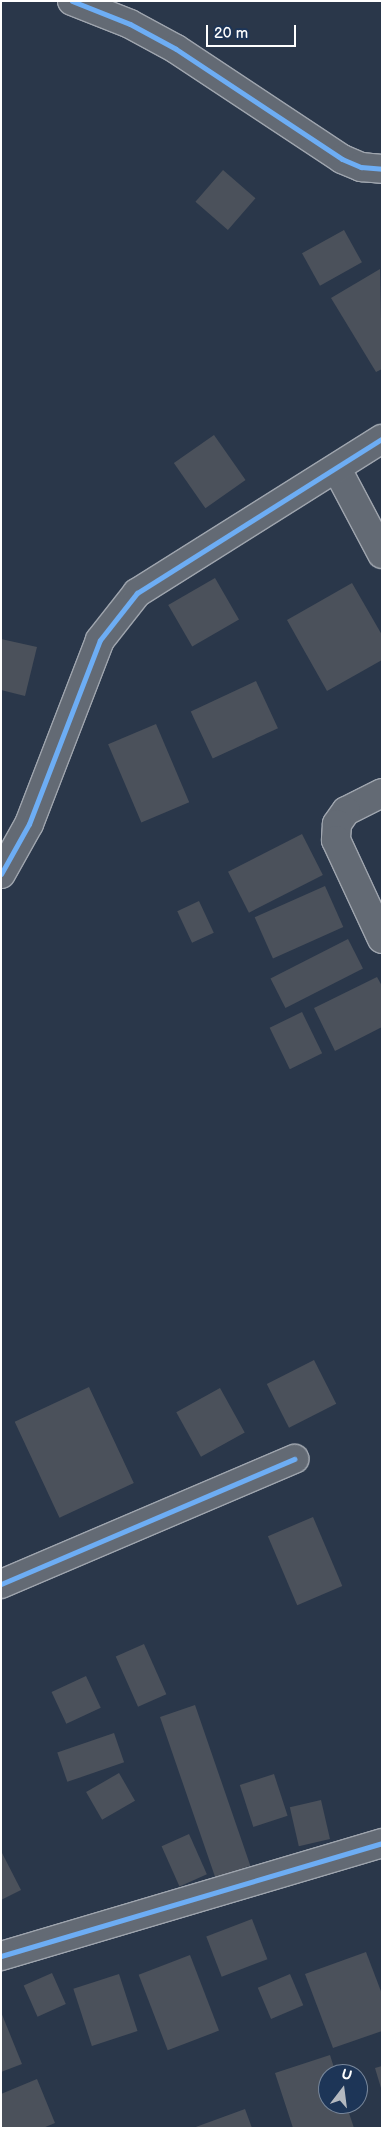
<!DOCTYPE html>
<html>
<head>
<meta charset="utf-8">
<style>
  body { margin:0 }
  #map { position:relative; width:383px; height:2129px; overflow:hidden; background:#2a374a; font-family:"Balsamiq Sans",sans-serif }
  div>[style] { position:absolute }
  .building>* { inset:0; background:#4b515b; transform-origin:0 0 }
  .roads { filter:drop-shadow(1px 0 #9fa5ae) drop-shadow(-1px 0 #9fa5ae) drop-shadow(0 1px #9fa5ae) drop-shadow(0 -1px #9fa5ae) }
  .street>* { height:28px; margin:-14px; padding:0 14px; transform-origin:14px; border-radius:14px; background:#636a74 }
  .cycleway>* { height:5px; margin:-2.5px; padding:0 2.5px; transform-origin:2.5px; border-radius:2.5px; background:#6dadf4 }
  span { translate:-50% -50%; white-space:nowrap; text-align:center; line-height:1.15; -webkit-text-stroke:4px #1d3557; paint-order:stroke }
  .frame { position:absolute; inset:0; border:2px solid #fff; pointer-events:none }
  .north { position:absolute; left:318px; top:2064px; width:50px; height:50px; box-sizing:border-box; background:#1d3557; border:1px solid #77869a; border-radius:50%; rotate:15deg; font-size:14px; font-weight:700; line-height:20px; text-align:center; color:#fff }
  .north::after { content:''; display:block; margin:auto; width:18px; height:22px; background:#b4b9c0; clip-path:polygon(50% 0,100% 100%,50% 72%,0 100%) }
  .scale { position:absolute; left:206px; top:25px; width:90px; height:22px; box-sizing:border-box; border:2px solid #fff; border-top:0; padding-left:6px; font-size:15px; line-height:18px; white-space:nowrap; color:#fff; -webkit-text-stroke:4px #1d3557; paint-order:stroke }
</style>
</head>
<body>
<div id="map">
  <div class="building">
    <div style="left:223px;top:170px;width:43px;height:42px;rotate:41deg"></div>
    <div style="left:344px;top:230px;width:37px;height:48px;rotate:61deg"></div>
    <div style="clip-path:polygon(380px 269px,382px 369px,376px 372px,331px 298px)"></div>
    <div style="left:214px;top:435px;width:55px;height:49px;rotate:55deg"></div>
    <div style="left:215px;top:578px;width:48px;height:54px;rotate:60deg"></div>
    <div style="clip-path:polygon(352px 583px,382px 635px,382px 660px,327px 691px,287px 620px)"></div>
    <div style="clip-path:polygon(1px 639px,37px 647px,25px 696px,1px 690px)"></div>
    <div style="left:256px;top:681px;width:52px;height:72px;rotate:65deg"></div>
    <div style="left:156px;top:724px;width:85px;height:52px;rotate:67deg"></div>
    <div style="left:302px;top:834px;width:46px;height:83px;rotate:63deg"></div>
    <div style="left:325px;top:886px;width:45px;height:77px;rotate:66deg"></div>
    <div style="left:199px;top:901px;width:35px;height:24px;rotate:65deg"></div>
    <div style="left:348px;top:939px;width:33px;height:87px;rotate:63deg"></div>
    <div style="clip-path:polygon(377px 977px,382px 986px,382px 1027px,335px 1051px,314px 1008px)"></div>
    <div style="left:302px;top:1012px;width:46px;height:36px;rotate:64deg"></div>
    <div style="left:314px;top:1360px;width:49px;height:53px;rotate:63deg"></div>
    <div style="left:89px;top:1387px;width:106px;height:82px;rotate:65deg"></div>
    <div style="left:220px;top:1388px;width:51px;height:50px;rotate:61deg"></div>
    <div style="left:313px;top:1517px;width:75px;height:49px;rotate:67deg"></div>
    <div style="left:144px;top:1644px;width:55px;height:31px;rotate:66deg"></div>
    <div style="left:86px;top:1676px;width:35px;height:38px;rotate:65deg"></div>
    <div style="left:195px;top:1705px;width:170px;height:37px;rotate:71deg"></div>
    <div style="left:114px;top:1733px;width:31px;height:60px;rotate:71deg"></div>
    <div style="left:119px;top:1773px;width:32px;height:38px;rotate:60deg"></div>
    <div style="left:274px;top:1774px;width:44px;height:36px;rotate:72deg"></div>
    <div style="left:321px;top:1800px;width:40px;height:32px;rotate:77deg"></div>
    <div style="left:189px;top:1834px;width:44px;height:30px;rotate:66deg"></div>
    <div style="clip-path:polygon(1px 1851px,21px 1890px,1px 1900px)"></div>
    <div style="left:252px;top:1919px;width:43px;height:49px;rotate:69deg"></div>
    <div style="clip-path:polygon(366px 1952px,382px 1994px,382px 2031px,333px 2048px,305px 1974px)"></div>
    <div style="left:190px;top:1955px;width:81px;height:55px;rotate:69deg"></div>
    <div style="left:52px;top:1973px;width:34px;height:31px;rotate:66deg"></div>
    <div style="left:119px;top:1974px;width:60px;height:48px;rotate:72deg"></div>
    <div style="left:290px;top:1974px;width:34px;height:35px;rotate:67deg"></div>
    <div style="clip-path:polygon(1px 2012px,22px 2064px,1px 2072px)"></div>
    <div style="clip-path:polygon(330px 2055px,336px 2074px,328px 2074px,328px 2104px,346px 2104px,354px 2128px,293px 2128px,275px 2073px)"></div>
    <div style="clip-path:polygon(382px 2066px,382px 2088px,381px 2088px,375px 2068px)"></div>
    <div style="clip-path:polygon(37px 2079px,55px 2123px,43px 2128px,1px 2128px,1px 2094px)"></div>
    <div style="clip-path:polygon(245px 2109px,252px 2128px,193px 2128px)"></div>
  </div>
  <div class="roads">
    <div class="street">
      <div style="left:72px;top:1px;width:62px;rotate:21.6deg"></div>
      <div style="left:130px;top:24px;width:52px;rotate:28.5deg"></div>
      <div style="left:176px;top:49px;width:199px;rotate:33.5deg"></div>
      <div style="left:342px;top:159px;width:21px;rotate:23deg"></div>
      <div style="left:361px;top:167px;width:21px;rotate:5deg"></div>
      <div style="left:337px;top:469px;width:96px;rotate:62.1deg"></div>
      <div style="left:382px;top:793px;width:40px;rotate:153.4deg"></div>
      <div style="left:346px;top:811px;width:16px;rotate:125deg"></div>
      <div style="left:337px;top:824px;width:16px;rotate:94deg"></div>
      <div style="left:336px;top:840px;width:109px;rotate:65.1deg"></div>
      <div style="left:1px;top:874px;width:57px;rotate:-60.8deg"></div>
      <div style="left:29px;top:824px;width:197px;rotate:-68.9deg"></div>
      <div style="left:100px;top:640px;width:60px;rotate:-51.8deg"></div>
      <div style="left:137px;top:593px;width:289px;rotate:-32.2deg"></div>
      <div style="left:1px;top:1584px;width:319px;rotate:-23.1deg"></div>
      <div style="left:1px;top:1956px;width:397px;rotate:-16.5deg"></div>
    </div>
  </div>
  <div class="cycleway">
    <div style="left:72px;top:1px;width:62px;rotate:21.6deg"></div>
    <div style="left:130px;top:24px;width:52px;rotate:28.5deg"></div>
    <div style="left:176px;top:49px;width:199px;rotate:33.5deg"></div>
    <div style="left:342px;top:159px;width:21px;rotate:23deg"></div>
    <div style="left:361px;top:167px;width:21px;rotate:5deg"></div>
    <div style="left:1px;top:874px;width:57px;rotate:-60.8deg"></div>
    <div style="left:29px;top:824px;width:197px;rotate:-68.9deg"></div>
    <div style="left:100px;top:640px;width:60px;rotate:-51.8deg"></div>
    <div style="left:137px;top:593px;width:289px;rotate:-32.2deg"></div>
    <div style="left:1px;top:1584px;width:319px;rotate:-23.1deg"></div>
    <div style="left:1px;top:1956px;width:397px;rotate:-16.5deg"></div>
  </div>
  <div class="frame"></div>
  <div class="north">U</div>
  <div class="scale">20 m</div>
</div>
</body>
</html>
